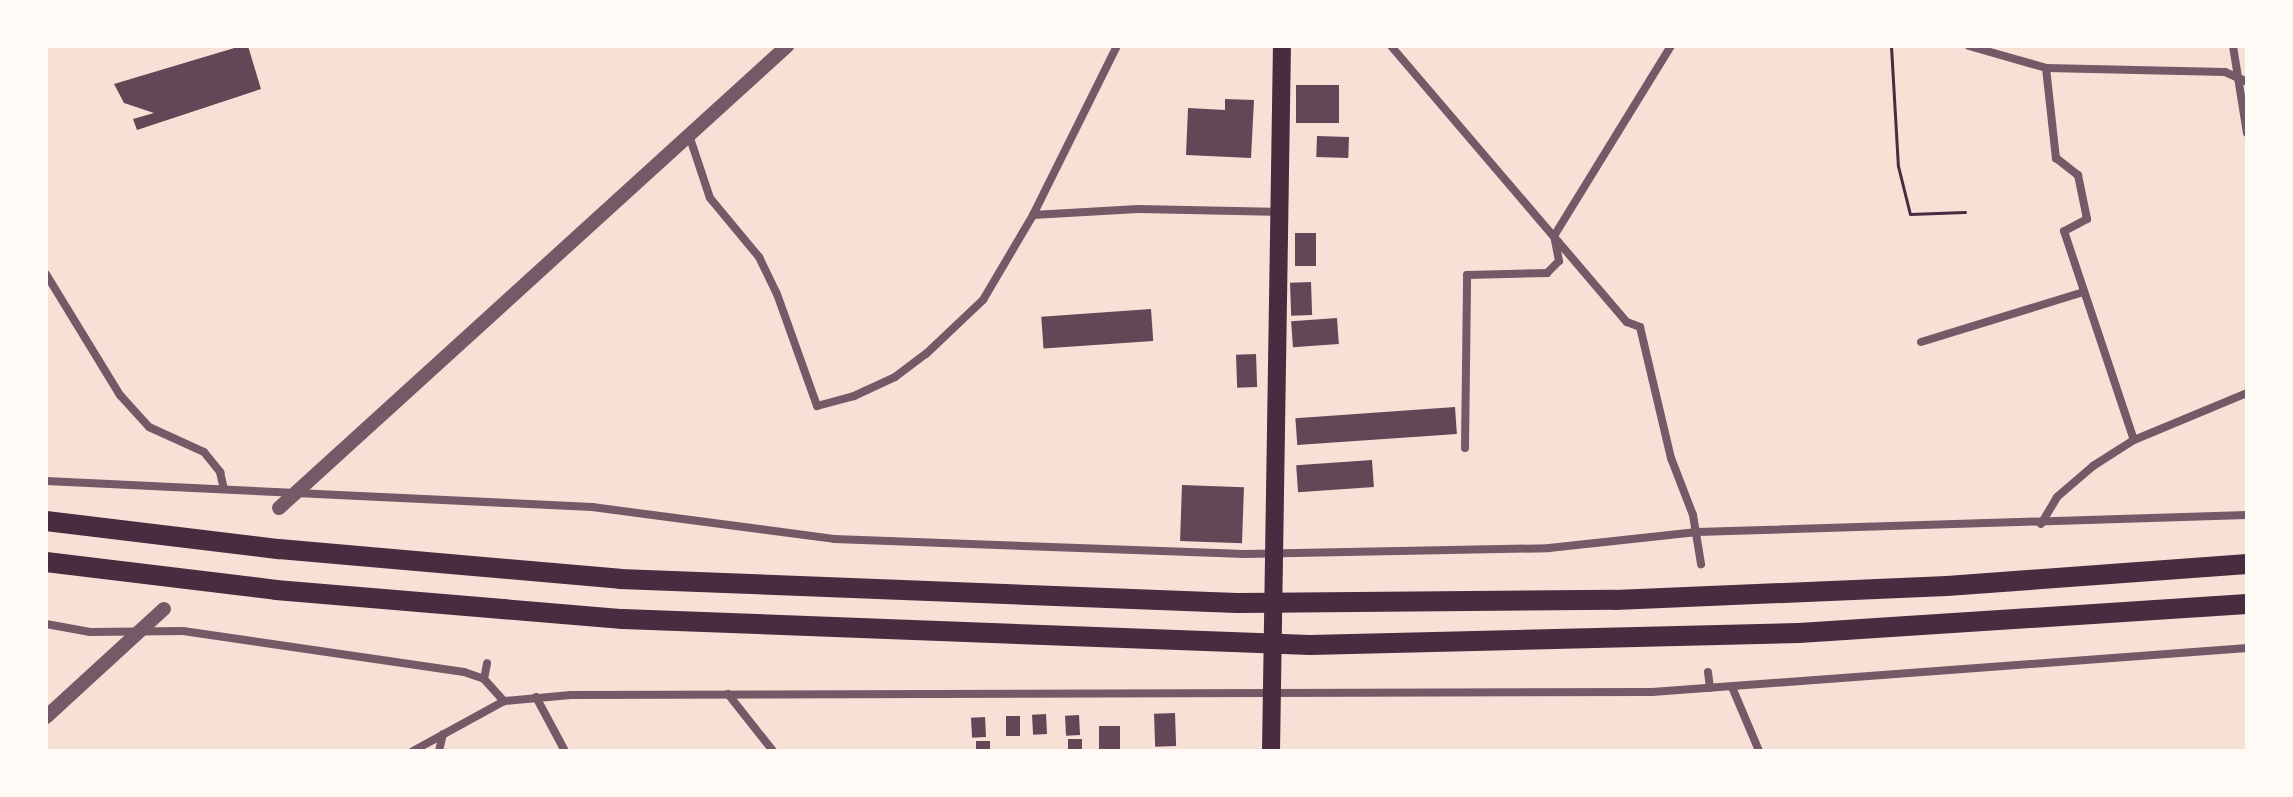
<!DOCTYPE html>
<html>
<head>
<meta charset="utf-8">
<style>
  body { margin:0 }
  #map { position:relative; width:2293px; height:797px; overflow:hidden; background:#f7e1d7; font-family:"Noto Serif",serif }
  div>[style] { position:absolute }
  .building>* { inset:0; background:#644757; transform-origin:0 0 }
  .path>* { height:3px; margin:-1.5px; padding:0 1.5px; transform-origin:1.5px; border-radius:1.5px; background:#4a2c40 }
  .minor>* { height:8px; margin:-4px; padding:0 4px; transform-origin:4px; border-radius:4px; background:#755966 }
  .tertiary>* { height:14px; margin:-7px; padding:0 7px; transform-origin:7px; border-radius:7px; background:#755966 }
  .primary>* { height:18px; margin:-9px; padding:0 9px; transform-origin:9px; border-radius:9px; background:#4a2c40 }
  .motorway>* { height:20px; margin:-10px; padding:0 10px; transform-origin:10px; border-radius:10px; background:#4a2c40 }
  span { translate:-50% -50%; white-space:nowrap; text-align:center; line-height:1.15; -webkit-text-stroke:8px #fffaf5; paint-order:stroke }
  .frame { position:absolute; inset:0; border:48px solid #fffaf5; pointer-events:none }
</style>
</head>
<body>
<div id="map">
  <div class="building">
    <div style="clip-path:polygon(241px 46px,248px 46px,261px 89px,137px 130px,133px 119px,154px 113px,124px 103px,114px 84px)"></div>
    <div style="left:1296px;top:85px;width:43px;height:38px"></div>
    <div style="clip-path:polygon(1225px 99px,1254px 100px,1251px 158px,1186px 155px,1188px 108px,1225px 110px)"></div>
    <div style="left:1317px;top:136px;width:32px;height:21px;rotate:2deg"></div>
    <div style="left:1295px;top:233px;width:21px;height:33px"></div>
    <div style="left:1311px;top:282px;width:33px;height:21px;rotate:88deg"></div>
    <div style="left:1151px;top:309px;width:32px;height:110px;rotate:86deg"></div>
    <div style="left:1337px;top:318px;width:26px;height:46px;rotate:86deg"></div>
    <div style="left:1256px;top:354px;width:33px;height:20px;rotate:88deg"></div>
    <div style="left:1455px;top:407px;width:27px;height:160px;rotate:86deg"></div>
    <div style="left:1372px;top:460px;width:27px;height:76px;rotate:86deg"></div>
    <div style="left:1182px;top:485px;width:62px;height:56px;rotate:2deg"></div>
    <div style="left:1175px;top:713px;width:33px;height:21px;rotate:88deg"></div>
    <div style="left:1046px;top:714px;width:20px;height:14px;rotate:87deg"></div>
    <div style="left:1079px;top:715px;width:20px;height:14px;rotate:87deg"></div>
    <div style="left:1006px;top:716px;width:14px;height:20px"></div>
    <div style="left:985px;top:717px;width:20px;height:14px;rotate:87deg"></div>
    <div style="left:1099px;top:726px;width:21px;height:25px"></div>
    <div style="left:1068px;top:739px;width:14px;height:12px"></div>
    <div style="left:976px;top:741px;width:14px;height:10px"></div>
  </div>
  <div class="path">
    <div style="left:1891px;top:46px;width:120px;rotate:86.7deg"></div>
    <div style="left:1898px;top:166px;width:49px;rotate:76deg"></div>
    <div style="left:1910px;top:214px;width:55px;rotate:-2.1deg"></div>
  </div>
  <div class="minor">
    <div style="left:1391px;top:46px;width:363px;rotate:49.5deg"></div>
    <div style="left:1627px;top:322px;width:14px;rotate:21deg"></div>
    <div style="left:1640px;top:327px;width:135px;rotate:76.7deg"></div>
    <div style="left:1671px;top:458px;width:61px;rotate:68.9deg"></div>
    <div style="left:1693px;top:515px;width:50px;rotate:80.7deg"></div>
    <div style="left:1969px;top:46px;width:80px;rotate:15.9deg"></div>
    <div style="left:2046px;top:68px;width:179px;rotate:1.3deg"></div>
    <div style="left:2225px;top:72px;width:24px;rotate:24deg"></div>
    <div style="left:2233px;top:46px;width:88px;rotate:80.9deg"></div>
    <div style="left:2046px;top:68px;width:91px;rotate:83.7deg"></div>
    <div style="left:2056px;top:158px;width:28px;rotate:38deg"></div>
    <div style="left:2078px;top:175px;width:45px;rotate:78.4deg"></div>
    <div style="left:2087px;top:219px;width:26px;rotate:152deg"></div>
    <div style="left:2064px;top:231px;width:220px;rotate:71.5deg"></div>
    <div style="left:689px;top:135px;width:66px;rotate:71.6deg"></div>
    <div style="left:710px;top:198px;width:77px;rotate:50.3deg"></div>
    <div style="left:759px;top:257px;width:41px;rotate:64.1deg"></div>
    <div style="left:777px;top:294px;width:119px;rotate:70.3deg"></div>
    <div style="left:817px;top:406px;width:38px;rotate:-15deg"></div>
    <div style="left:854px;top:396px;width:45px;rotate:-24.9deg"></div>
    <div style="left:895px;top:377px;width:39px;rotate:-37deg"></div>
    <div style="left:926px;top:354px;width:79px;rotate:-43.5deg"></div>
    <div style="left:983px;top:300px;width:99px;rotate:-59.5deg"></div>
    <div style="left:1033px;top:215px;width:105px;rotate:-3.3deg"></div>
    <div style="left:1138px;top:209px;width:141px;rotate:1.2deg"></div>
    <div style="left:1033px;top:215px;width:189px;rotate:-63.6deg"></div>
    <div style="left:46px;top:274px;width:142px;rotate:58.6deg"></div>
    <div style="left:120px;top:395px;width:43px;rotate:47.8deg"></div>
    <div style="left:149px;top:427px;width:60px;rotate:24.4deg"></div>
    <div style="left:204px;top:452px;width:26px;rotate:51deg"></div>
    <div style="left:220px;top:472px;width:17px;rotate:77deg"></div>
    <div style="left:1921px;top:342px;width:170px;rotate:-17.1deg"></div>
    <div style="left:1465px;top:448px;width:173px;rotate:-89.3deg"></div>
    <div style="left:1467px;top:275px;width:80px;rotate:-1.4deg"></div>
    <div style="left:1547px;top:273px;width:17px;rotate:-45deg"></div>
    <div style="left:1559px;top:261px;width:25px;rotate:-101deg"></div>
    <div style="left:1554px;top:236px;width:223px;rotate:-58.4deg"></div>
    <div style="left:46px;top:481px;width:547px;rotate:2.73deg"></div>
    <div style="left:592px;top:507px;width:244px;rotate:7.5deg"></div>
    <div style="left:834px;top:539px;width:411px;rotate:2.1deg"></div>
    <div style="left:1245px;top:554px;width:304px;rotate:-1.1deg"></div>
    <div style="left:1549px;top:548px;width:149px;rotate:-6.2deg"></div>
    <div style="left:1697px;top:532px;width:550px;rotate:-1.77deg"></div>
    <div style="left:2041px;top:524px;width:31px;rotate:-59deg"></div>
    <div style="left:2057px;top:497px;width:48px;rotate:-40.7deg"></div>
    <div style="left:2093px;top:466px;width:49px;rotate:-32.4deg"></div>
    <div style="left:2134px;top:440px;width:122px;rotate:-22.6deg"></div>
    <div style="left:46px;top:624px;width:45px;rotate:10.3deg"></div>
    <div style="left:90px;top:632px;width:93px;rotate:-0.6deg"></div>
    <div style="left:183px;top:631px;width:284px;rotate:8.3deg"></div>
    <div style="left:464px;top:672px;width:21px;rotate:19deg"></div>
    <div style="left:484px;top:679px;width:30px;rotate:48deg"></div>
    <div style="left:504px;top:701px;width:67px;rotate:-5.1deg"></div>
    <div style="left:571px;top:695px;width:1081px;rotate:-0.16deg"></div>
    <div style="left:1652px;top:692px;width:597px;rotate:-4.23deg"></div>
    <div style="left:1708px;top:672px;width:16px;rotate:83deg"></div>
    <div style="left:484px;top:679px;width:16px;rotate:-79deg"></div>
    <div style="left:1732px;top:687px;width:69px;rotate:67.1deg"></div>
    <div style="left:728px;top:694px;width:73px;rotate:51.7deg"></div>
    <div style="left:536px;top:697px;width:61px;rotate:61.8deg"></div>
    <div style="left:413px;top:751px;width:104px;rotate:-28.8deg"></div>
    <div style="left:439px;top:751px;width:17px;rotate:-77deg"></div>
  </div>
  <div class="tertiary">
    <div style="left:279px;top:508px;width:687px;rotate:-42.28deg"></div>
    <div style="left:46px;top:717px;width:160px;rotate:-42.5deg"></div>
  </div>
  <div class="primary">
    <div style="left:1271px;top:751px;width:705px;rotate:-89.11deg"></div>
  </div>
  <div class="motorway">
    <div style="left:46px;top:521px;width:235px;rotate:6.9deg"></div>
    <div style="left:279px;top:549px;width:342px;rotate:5deg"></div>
    <div style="left:620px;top:579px;width:617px;rotate:2.23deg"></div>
    <div style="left:1237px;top:603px;width:378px;rotate:-0.5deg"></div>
    <div style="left:1615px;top:600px;width:332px;rotate:-2.4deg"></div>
    <div style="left:1947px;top:586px;width:301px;rotate:-4.2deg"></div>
    <div style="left:46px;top:562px;width:232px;rotate:6.9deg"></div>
    <div style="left:276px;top:590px;width:348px;rotate:4.8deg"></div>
    <div style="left:623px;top:619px;width:687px;rotate:2.17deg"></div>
    <div style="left:1310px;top:645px;width:489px;rotate:-1.4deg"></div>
    <div style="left:1799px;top:633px;width:449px;rotate:-3.7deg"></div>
  </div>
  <div class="frame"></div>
</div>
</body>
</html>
